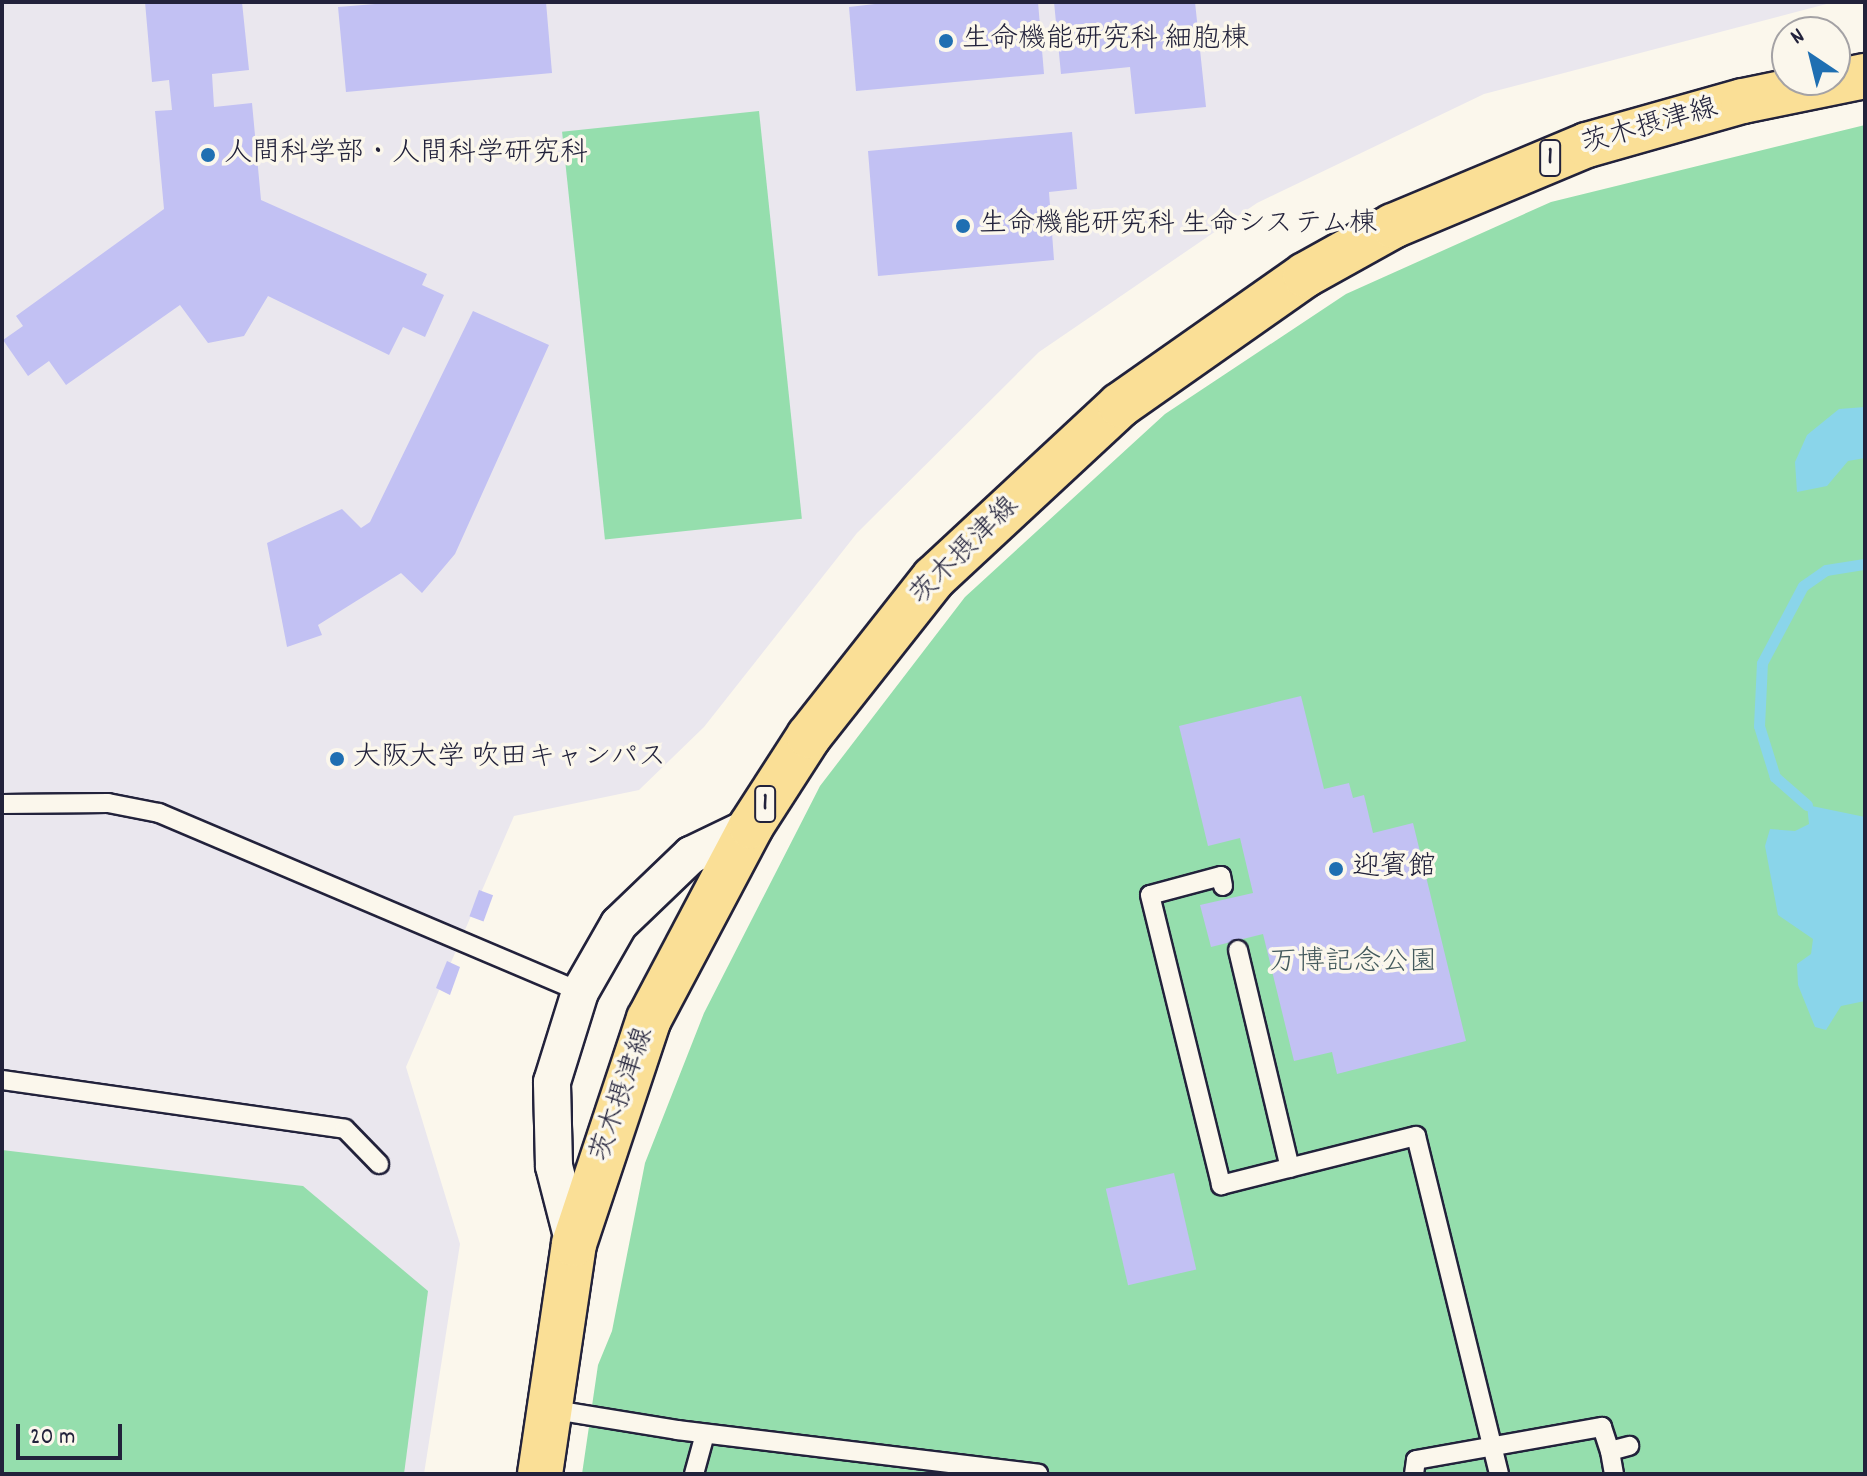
<!DOCTYPE html>
<html>
<head>
<meta charset="utf-8">
<style>
  body { margin:0 }
  #map { position:relative; width:1867px; height:1476px; overflow:hidden; background:#fbf7ec; font-family:Dekko,"Klee One",sans-serif }
  div>[style] { position:absolute }
  .built>* { inset:0; background:#eae7ee }
  .green>* { inset:0; background:#95dead; transform-origin:0 0 }
  .water>* { inset:0; background:#8ad5ea }
  .stream>* { height:11px; margin:-5.5px; padding:0 5.5px; transform-origin:5.5px; border-radius:5.5px; background:#8ad5ea }
  .building>* { inset:0; background:#c2c1f3; transform-origin:0 0 }
  .roads { filter:drop-shadow(2px 0 #22223b) drop-shadow(-2px 0 #22223b) drop-shadow(0 2px #22223b) drop-shadow(0 -2px #22223b) }
  .service>* { height:18px; margin:-9px; padding:0 9px; transform-origin:9px; border-radius:9px; background:#fbf7ec }
  .minor>* { height:36px; margin:-18px; padding:0 18px; transform-origin:18px; border-radius:18px; background:#fbf7ec }
  .primary>* { height:44px; margin:-22px; padding:0 22px; transform-origin:22px; border-radius:22px; background:#fadf96 }
  .dots>* { width:22px; height:22px; translate:-50% -50%; box-sizing:border-box; border:4px solid #fbf7ec; border-radius:50% }
  span { translate:-50% -50%; white-space:nowrap; text-align:center; line-height:1.15; -webkit-text-stroke:7px #fbf7ec; paint-order:stroke }
  .shield-label span { padding:2px 6px; background:#fbf7ec; border:2px solid; border-radius:6px; -webkit-text-stroke-width:0 }
  .shield-label { font-size:26px; color:#22223b; font-weight:700 }
  .poi-label { font-size:28px; color:#22223b }
  .left { translate:0 -50%; text-align:left }
  .street-label { font-size:28px; color:#22223b }
  .park-label { font-size:28px; color:#445a5d }
  .frame { position:absolute; inset:0; border:4px solid #22223b; pointer-events:none }
  .north { position:absolute; left:1771px; top:16px; width:80px; height:80px; box-sizing:border-box; background:#fbf7ec; border:2px solid #a4a2a5; border-radius:50%; rotate:325deg; font-size:22px; font-weight:700; line-height:32px; text-align:center; color:#22223b }
  .north::after { content:''; display:block; margin:auto; width:28px; height:36px; background:#1f6fb2; clip-path:polygon(50% 0,100% 100%,50% 72%,0 100%) }
  .scale { position:absolute; left:16px; top:1424px; width:106px; height:36px; box-sizing:border-box; border:4px solid #22223b; border-top:0; padding-left:10px; font-size:24px; line-height:28px; white-space:nowrap; color:#22223b; -webkit-text-stroke:6px #fbf7ec; paint-order:stroke }
</style>
</head>
<body>
<div id="map">
  <div class="built">
    <div style="clip-path:polygon(2px 2px,1834px 2px,1484px 94px,1257px 203px,1039px 352px,857px 533px,704px 727px,639px 790px,514px 816px,406px 1067px,460px 1244px,424px 1474px,2px 1474px)"></div>
  </div>
  <div class="green">
    <div style="left:759px;top:111px;width:410px;height:198px;rotate:84deg"></div>
    <div style="clip-path:polygon(1865px 125px,1865px 1474px,582px 1474px,598px 1365px,612px 1331px,645px 1163px,704px 1013px,820px 786px,965px 597px,1165px 414px,1346px 294px,1551px 202px)"></div>
    <div style="clip-path:polygon(2px 1150px,303px 1186px,428px 1291px,404px 1474px,2px 1474px)"></div>
  </div>
  <div class="water">
    <div style="clip-path:polygon(1865px 407px,1865px 458px,1848px 461px,1827px 486px,1797px 492px,1795px 462px,1807px 435px,1839px 409px)"></div>
    <div style="clip-path:polygon(1807px 805px,1865px 817px,1865px 1001px,1841px 1006px,1826px 1030px,1815px 1027px,1798px 985px,1797px 964px,1811px 954px,1813px 939px,1778px 915px,1765px 846px,1770px 829px,1795px 831px,1809px 824px)"></div>
  </div>
  <div class="stream">
    <div style="left:1807px;top:805px;width:43px;rotate:-138.8deg"></div>
    <div style="left:1775px;top:777px;width:53px;rotate:-107.4deg"></div>
    <div style="left:1759px;top:726px;width:63px;rotate:-87.3deg"></div>
    <div style="left:1762px;top:663px;width:87px;rotate:-62deg"></div>
    <div style="left:1803px;top:586px;width:28px;rotate:-35deg"></div>
    <div style="left:1826px;top:570px;width:39px;rotate:-9deg"></div>
  </div>
  <div class="building">
    <div style="clip-path:polygon(145px 2px,242px 2px,249px 70px,212px 74px,214px 107px,252px 103px,261px 200px,427px 274px,422px 285px,444px 295px,425px 337px,403px 327px,389px 355px,268px 296px,244px 336px,208px 343px,180px 305px,66px 385px,49px 361px,28px 376px,3px 340px,23px 326px,16px 316px,164px 209px,155px 111px,172px 110px,169px 80px,152px 82px)"></div>
    <div style="clip-path:polygon(400px 2px,546px 2px,552px 73px,346px 92px,338px 7px)"></div>
    <div style="clip-path:polygon(892px 2px,1038px 2px,1044px 74px,856px 91px,849px 7px)"></div>
    <div style="clip-path:polygon(1054px 2px,1195px 2px,1206px 107px,1135px 114px,1130px 67px,1061px 74px)"></div>
    <div style="clip-path:polygon(1072px 132px,1077px 189px,1049px 192px,1054px 260px,878px 276px,868px 151px)"></div>
    <div style="clip-path:polygon(473px 311px,549px 345px,455px 554px,422px 593px,401px 573px,318px 625px,322px 635px,287px 647px,267px 543px,342px 509px,361px 528px,370px 522px)"></div>
    <div style="clip-path:polygon(1301px 696px,1324px 789px,1349px 783px,1353px 798px,1364px 795px,1373px 833px,1413px 823px,1466px 1041px,1337px 1074px,1332px 1052px,1294px 1061px,1263px 934px,1211px 947px,1200px 905px,1253px 893px,1240px 838px,1208px 846px,1179px 726px)"></div>
    <div style="left:479px;top:890px;width:15px;height:28px;rotate:20deg"></div>
    <div style="clip-path:polygon(447px 961px,460px 967px,450px 995px,436px 988px)"></div>
    <div style="left:1174px;top:1173px;width:99px;height:70px;rotate:77deg"></div>
  </div>
  <div class="roads">
    <div class="service">
      <div style="left:2px;top:804px;width:106px;rotate:-0.5deg"></div>
      <div style="left:108px;top:803px;width:52px;rotate:11.1deg"></div>
      <div style="left:159px;top:813px;width:457px;rotate:23deg"></div>
      <div style="left:1223px;top:886px;width:10px;rotate:-101deg"></div>
      <div style="left:1221px;top:876px;width:73px;rotate:165deg"></div>
      <div style="left:1150px;top:895px;width:299px;rotate:76.2deg"></div>
      <div style="left:1221px;top:1185px;width:201px;rotate:-14.1deg"></div>
      <div style="left:1416px;top:1136px;width:348px;rotate:76.2deg"></div>
      <div style="left:1238px;top:950px;width:224px;rotate:76.6deg"></div>
      <div style="left:2px;top:1080px;width:346px;rotate:8.1deg"></div>
      <div style="left:345px;top:1129px;width:49px;rotate:45.8deg"></div>
      <div style="left:549px;top:1409px;width:130px;rotate:9.3deg"></div>
      <div style="left:677px;top:1430px;width:364px;rotate:6.9deg"></div>
      <div style="left:694px;top:1474px;width:41px;rotate:-74.6deg"></div>
      <div style="left:1414px;top:1474px;width:14px;rotate:-82deg"></div>
      <div style="left:1416px;top:1460px;width:189px;rotate:-10.1deg"></div>
      <div style="left:1602px;top:1427px;width:25px;rotate:72deg"></div>
      <div style="left:1614px;top:1474px;width:23px;rotate:-100deg"></div>
      <div style="left:1610px;top:1451px;width:20px;rotate:-15deg"></div>
    </div>
    <div class="minor">
      <div style="left:574px;top:1244px;width:81px;rotate:-104.4deg"></div>
      <div style="left:554px;top:1166px;width:84px;rotate:-91.4deg"></div>
      <div style="left:552px;top:1082px;width:94px;rotate:-72.7deg"></div>
      <div style="left:580px;top:992px;width:78px;rotate:-60.2deg"></div>
      <div style="left:619px;top:924px;width:100px;rotate:-43.8deg"></div>
      <div style="left:691px;top:855px;width:67px;rotate:-25.8deg"></div>
    </div>
    <div class="primary">
      <div style="left:540px;top:1474px;width:232px;rotate:-81.6deg"></div>
      <div style="left:574px;top:1244px;width:237px;rotate:-71.6deg"></div>
      <div style="left:649px;top:1019px;width:218px;rotate:-62.1deg"></div>
      <div style="left:751px;top:826px;width:107px;rotate:-57.2deg"></div>
      <div style="left:809px;top:736px;width:201px;rotate:-51.7deg"></div>
      <div style="left:934px;top:578px;width:254px;rotate:-42.9deg"></div>
      <div style="left:1120px;top:405px;width:226px;rotate:-35.1deg"></div>
      <div style="left:1305px;top:275px;width:101px;rotate:-29.1deg"></div>
      <div style="left:1393px;top:226px;width:210px;rotate:-22.7deg"></div>
      <div style="left:1587px;top:145px;width:162px;rotate:-15.8deg"></div>
      <div style="left:1743px;top:101px;width:125px;rotate:-11.6deg"></div>
    </div>
  </div>
  <div class="dots">
    <div style="left:946px;top:41px;background:#1f6fb2"></div>
    <div style="left:208px;top:155px;background:#1f6fb2"></div>
    <div style="left:963px;top:226px;background:#1f6fb2"></div>
    <div style="left:337px;top:759px;background:#1f6fb2"></div>
    <div style="left:1336px;top:869px;background:#1f6fb2"></div>
  </div>
  <div class="shield-label">
    <span style="left:1550px;top:158px">1</span>
    <span style="left:765px;top:804px">1</span>
  </div>
  <div class="poi-label">
    <span class="left" style="left:962px;top:41px">生命機能研究科 細胞棟</span>
    <span class="left" style="left:224px;top:155px">人間科学部・人間科学研究科</span>
    <span class="left" style="left:979px;top:226px">生命機能研究科 生命システム棟</span>
    <span class="left" style="left:353px;top:759px">大阪大学 吹田キャンパス</span>
    <span class="left" style="left:1352px;top:869px">迎賓館</span>
  </div>
  <div class="street-label">
    <span style="left:1650px;top:128px;rotate:-16deg">茨木摂津線</span>
    <span style="left:966px;top:552px;rotate:-45deg">茨木摂津線</span>
    <span style="left:624px;top:1095px;rotate:-71deg">茨木摂津線</span>
  </div>
  <div class="park-label">
    <span style="left:1353px;top:964px">万博記念公園</span>
  </div>
  <div class="frame"></div>
  <div class="north">N</div>
  <div class="scale">20 m</div>
</div>
</body>
</html>
